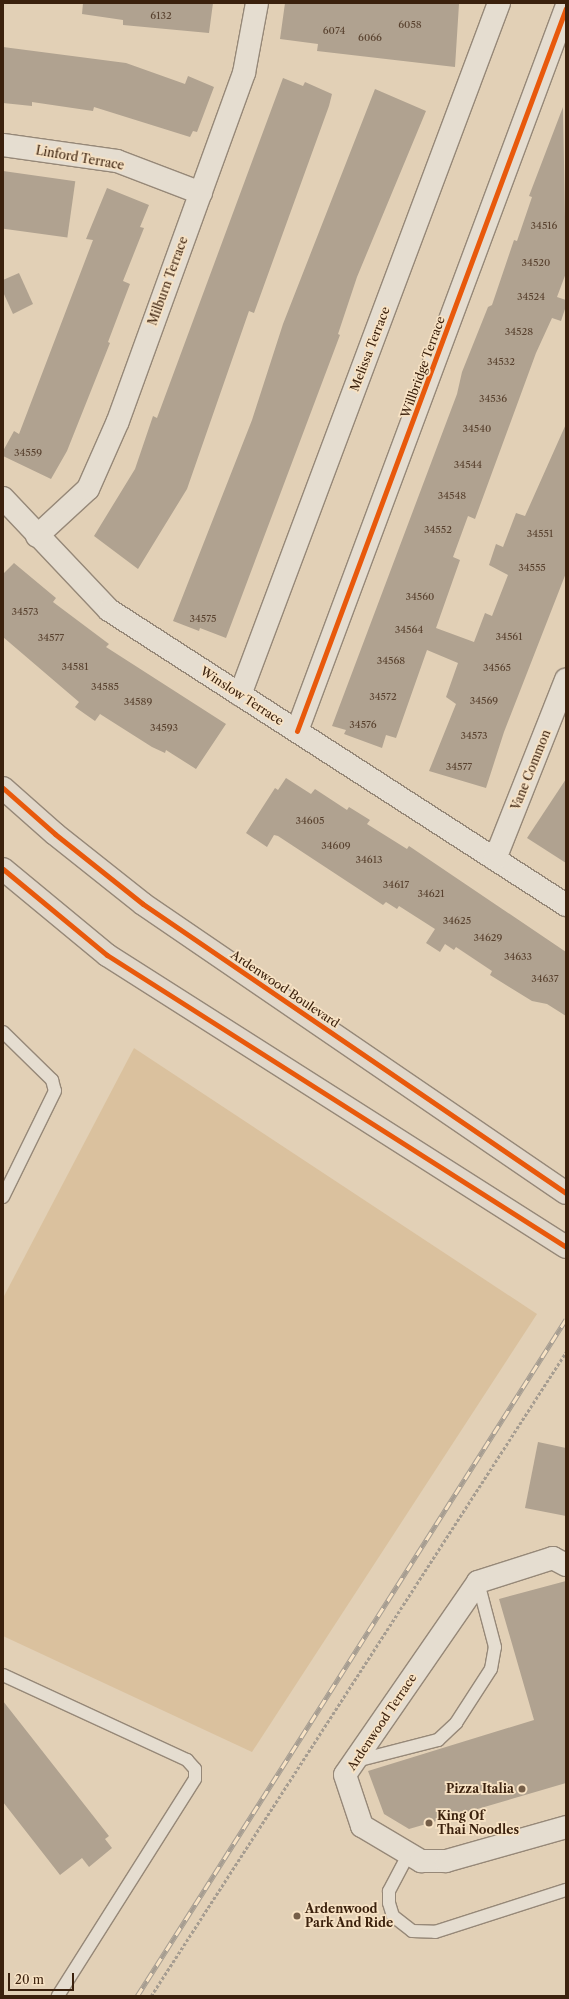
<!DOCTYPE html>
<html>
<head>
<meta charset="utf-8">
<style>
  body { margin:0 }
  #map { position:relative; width:569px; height:1999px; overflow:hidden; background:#e2d0b6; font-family:"Libre Caslon Text",serif }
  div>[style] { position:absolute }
  .green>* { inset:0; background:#dac19e }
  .building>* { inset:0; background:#b0a290; transform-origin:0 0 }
  .path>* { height:2.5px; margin-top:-1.25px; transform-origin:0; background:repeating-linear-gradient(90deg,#a69d91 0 3px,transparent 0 5px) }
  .roads { filter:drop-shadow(1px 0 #968878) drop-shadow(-1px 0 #968878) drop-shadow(0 1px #968878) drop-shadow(0 -1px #968878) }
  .service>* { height:12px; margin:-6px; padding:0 6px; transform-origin:6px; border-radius:6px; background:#e5ddd0 }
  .minor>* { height:22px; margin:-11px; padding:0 11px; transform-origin:11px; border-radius:11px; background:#e5ddd0 }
  .primary>* { height:22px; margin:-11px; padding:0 11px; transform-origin:11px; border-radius:11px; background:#e1d7c9 }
  .rail>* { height:4.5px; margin-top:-2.25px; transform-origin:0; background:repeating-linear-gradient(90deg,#f7e2c4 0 9px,#a69d91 0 18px); box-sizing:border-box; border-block:1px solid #a69d91 }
  .cycleway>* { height:5px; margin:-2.5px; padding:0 2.5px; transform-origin:2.5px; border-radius:2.5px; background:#e8590c }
  .dots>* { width:11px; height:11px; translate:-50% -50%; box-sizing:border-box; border:2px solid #f7e2c4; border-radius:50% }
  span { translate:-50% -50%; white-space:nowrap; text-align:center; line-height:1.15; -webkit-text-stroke:3.5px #f7e2c4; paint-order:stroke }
  .number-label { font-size:10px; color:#58412e }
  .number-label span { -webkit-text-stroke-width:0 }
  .street-label { font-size:12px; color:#3b210d }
  .poi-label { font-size:12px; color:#3b210d; font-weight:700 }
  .right { translate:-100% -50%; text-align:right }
  .left { translate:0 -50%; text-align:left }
  .frame { position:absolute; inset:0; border:4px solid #3b210d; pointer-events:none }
  .scale { position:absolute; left:8px; top:1973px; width:66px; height:18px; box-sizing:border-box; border:2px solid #3b210d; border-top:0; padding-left:5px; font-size:12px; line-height:14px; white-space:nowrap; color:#3b210d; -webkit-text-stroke:3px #f7e2c4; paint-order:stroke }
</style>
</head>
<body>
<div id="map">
  <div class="green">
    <div style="clip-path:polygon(134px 1048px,537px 1314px,252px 1752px,3px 1636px,3px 1298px)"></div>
  </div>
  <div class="building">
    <div style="clip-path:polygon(83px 3px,213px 3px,209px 33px,123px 25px,123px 20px,82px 14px)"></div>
    <div style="clip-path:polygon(285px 3px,459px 4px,455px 67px,317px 51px,318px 44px,280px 39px)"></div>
    <div style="clip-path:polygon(3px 47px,126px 63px,185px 84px,188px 76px,214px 87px,197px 132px,193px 131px,190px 137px,94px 107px,93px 111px,32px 102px,32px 106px,3px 103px)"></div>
    <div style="clip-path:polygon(283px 78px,303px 86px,305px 82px,332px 94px,329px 106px,254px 313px,249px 311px,187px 489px,138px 569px,94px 536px,135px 469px,153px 416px,157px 418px)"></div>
    <div style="clip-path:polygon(375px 89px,426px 111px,357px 277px,338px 334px,340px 335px,226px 638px,200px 628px,199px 631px,173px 621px,252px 420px,283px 324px)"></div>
    <div style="clip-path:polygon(563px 107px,566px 273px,557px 297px,566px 300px,566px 306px,561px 321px,552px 318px,536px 353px,475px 519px,468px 516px,453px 557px,460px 560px,436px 628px,474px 642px,485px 613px,492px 616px,508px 575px,489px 565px,496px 544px,503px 547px,516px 513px,525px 516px,566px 424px,566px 573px,504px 732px,486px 788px,429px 771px,456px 704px,446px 697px,458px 663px,427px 650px,396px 738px,386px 735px,382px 748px,344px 734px,346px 730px,332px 726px,457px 394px,462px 372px,488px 307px,492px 305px,514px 240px,517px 241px,532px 197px,529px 196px)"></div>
    <div style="left:3px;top:171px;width:73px;height:57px;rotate:8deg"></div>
    <div style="clip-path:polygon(107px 188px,149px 205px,140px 227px,144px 228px,123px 281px,130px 284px,108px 342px,110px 343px,67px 451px,51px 479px,3px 456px,3px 451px,14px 431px,19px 434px,93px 240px,86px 239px)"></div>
    <div style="clip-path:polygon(19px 273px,33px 304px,13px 314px,3px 292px,3px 280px)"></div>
    <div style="clip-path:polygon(14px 563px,56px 598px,53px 602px,109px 644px,106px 647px,226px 724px,196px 769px,166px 750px,165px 753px,152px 747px,100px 714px,95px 721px,75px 707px,79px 702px,3px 637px,3px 574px)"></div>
    <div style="clip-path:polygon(286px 778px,311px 794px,315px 789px,347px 810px,349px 807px,370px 820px,367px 824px,407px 849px,409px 846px,566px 952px,566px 1016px,547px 1004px,532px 1001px,490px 975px,492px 971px,456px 947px,454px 950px,445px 944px,440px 952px,426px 943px,435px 929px,399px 906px,397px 909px,386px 902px,383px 905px,278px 836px,274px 835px,267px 847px,246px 833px,275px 788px,278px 790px)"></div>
    <div style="clip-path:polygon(566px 779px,566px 863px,527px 838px)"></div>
    <div style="clip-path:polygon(538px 1442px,566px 1448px,566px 1516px,525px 1508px)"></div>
    <div style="clip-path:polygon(566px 1581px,566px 1783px,409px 1829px,384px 1814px,368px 1771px,534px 1720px,499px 1599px)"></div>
    <div style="clip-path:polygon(3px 1701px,109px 1836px,105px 1839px,112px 1848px,89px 1867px,82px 1858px,60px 1875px,3px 1802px)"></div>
  </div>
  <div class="path">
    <div style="left:151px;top:1996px;width:766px;rotate:-57.2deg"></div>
  </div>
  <div class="roads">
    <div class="service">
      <div style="left:3px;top:1032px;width:69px;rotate:44.4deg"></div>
      <div style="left:52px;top:1080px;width:11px;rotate:75deg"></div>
      <div style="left:55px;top:1091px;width:118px;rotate:116.1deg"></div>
      <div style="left:3px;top:1675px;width:203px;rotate:24.8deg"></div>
      <div style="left:187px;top:1760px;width:12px;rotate:48deg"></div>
      <div style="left:195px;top:1769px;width:10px;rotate:90deg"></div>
      <div style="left:195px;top:1779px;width:257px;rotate:122.3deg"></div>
      <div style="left:356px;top:1761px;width:85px;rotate:-14.4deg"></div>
      <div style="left:438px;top:1740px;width:25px;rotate:-43deg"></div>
      <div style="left:456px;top:1723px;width:64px;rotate:-57.1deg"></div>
      <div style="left:491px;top:1669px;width:22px;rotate:-80deg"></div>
      <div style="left:495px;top:1647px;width:67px;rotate:-104.7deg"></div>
      <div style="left:408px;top:1855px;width:41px;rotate:117.8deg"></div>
      <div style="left:389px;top:1891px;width:12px;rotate:90deg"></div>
      <div style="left:389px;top:1903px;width:14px;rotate:73deg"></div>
      <div style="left:393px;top:1916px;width:24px;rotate:38deg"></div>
      <div style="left:412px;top:1931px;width:23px;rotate:2deg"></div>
      <div style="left:435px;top:1932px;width:138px;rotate:-17.8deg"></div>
    </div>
    <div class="minor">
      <div style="left:3px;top:145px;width:115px;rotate:8deg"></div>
      <div style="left:117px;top:161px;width:90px;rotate:20.9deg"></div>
      <div style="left:3px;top:498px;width:154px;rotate:46.6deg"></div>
      <div style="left:109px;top:610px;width:544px;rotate:32.84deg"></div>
      <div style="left:37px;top:536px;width:69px;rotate:-42.7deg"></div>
      <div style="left:88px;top:489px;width:74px;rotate:-66.2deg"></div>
      <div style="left:118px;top:421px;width:370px;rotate:-70.1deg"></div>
      <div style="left:244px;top:73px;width:71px;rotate:-79.5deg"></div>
      <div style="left:240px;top:695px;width:739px;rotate:-69.48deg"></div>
      <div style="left:297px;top:731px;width:771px;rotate:-69.59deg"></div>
      <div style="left:495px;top:859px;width:193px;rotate:-68.4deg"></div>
      <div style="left:566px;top:1565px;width:15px;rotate:-152deg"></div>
      <div style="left:553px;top:1558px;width:79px;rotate:162.3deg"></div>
      <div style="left:478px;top:1582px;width:234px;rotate:124.6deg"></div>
      <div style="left:345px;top:1775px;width:54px;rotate:71.6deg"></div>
      <div style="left:362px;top:1826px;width:69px;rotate:30.7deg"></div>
      <div style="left:421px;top:1861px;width:25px"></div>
      <div style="left:446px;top:1861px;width:125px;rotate:-15.8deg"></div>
    </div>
    <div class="primary">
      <div style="left:3px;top:788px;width:69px;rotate:41.5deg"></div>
      <div style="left:55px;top:834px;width:112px;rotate:38.5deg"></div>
      <div style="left:143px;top:904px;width:512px;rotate:34.34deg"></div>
      <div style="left:3px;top:869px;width:135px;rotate:39.6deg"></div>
      <div style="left:107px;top:955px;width:544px;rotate:32.46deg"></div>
    </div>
  </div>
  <div class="rail">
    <div style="left:137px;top:1996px;width:801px;rotate:-57.64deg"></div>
  </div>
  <div class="cycleway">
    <div style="left:297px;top:731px;width:771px;rotate:-69.59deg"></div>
    <div style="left:3px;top:788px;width:69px;rotate:41.5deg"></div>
    <div style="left:55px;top:834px;width:112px;rotate:38.5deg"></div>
    <div style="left:143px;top:904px;width:512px;rotate:34.34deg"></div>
    <div style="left:3px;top:869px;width:135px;rotate:39.6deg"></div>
    <div style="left:107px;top:955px;width:544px;rotate:32.46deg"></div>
  </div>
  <div class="dots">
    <div style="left:522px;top:1789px;background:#755e48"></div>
    <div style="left:429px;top:1823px;background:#755e48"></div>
    <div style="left:297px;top:1916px;background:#755e48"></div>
  </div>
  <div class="number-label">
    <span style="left:161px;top:16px">6132</span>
    <span style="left:410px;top:25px">6058</span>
    <span style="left:334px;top:31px">6074</span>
    <span style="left:370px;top:38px">6066</span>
    <span style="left:544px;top:226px">34516</span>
    <span style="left:536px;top:263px">34520</span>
    <span style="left:531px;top:297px">34524</span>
    <span style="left:519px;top:332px">34528</span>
    <span style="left:501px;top:362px">34532</span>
    <span style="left:493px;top:399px">34536</span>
    <span style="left:477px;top:429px">34540</span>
    <span style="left:28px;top:453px">34559</span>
    <span style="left:468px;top:465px">34544</span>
    <span style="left:452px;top:496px">34548</span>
    <span style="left:438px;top:530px">34552</span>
    <span style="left:540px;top:534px">34551</span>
    <span style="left:532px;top:568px">34555</span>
    <span style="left:420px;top:597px">34560</span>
    <span style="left:25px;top:612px">34573</span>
    <span style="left:203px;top:619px">34575</span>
    <span style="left:409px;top:630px">34564</span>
    <span style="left:509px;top:637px">34561</span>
    <span style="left:51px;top:638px">34577</span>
    <span style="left:391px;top:661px">34568</span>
    <span style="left:75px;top:667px">34581</span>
    <span style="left:497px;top:668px">34565</span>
    <span style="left:105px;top:687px">34585</span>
    <span style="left:383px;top:697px">34572</span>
    <span style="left:484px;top:701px">34569</span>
    <span style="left:138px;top:702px">34589</span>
    <span style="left:363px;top:725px">34576</span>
    <span style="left:164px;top:728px">34593</span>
    <span style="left:474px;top:736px">34573</span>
    <span style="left:459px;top:767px">34577</span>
    <span style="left:310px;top:821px">34605</span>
    <span style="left:336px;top:846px">34609</span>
    <span style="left:369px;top:860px">34613</span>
    <span style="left:396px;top:885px">34617</span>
    <span style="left:431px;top:894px">34621</span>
    <span style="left:457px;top:921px">34625</span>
    <span style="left:488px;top:938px">34629</span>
    <span style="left:518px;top:957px">34633</span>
    <span style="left:545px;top:979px">34637</span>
  </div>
  <div class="street-label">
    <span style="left:80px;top:158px;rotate:10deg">Linford Terrace</span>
    <span style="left:168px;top:281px;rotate:-70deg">Milburn Terrace</span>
    <span style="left:370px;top:349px;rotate:-69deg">Melissa Terrace</span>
    <span style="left:423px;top:367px;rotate:-70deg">Willbridge Terrace</span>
    <span style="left:242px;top:696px;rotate:33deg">Winslow Terrace</span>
    <span style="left:531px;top:770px;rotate:-68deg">Vane Common</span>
    <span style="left:285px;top:989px;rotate:34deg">Ardenwood Boulevard</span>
    <span style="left:382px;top:1722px;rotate:-56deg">Ardenwood Terrace</span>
  </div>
  <div class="poi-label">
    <span class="right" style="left:514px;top:1789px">Pizza Italia</span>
    <span class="left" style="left:437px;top:1823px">King Of<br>Thai Noodles</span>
    <span class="left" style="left:305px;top:1916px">Ardenwood<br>Park And Ride</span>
  </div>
  <div class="frame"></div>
  <div class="scale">20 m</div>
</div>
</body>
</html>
